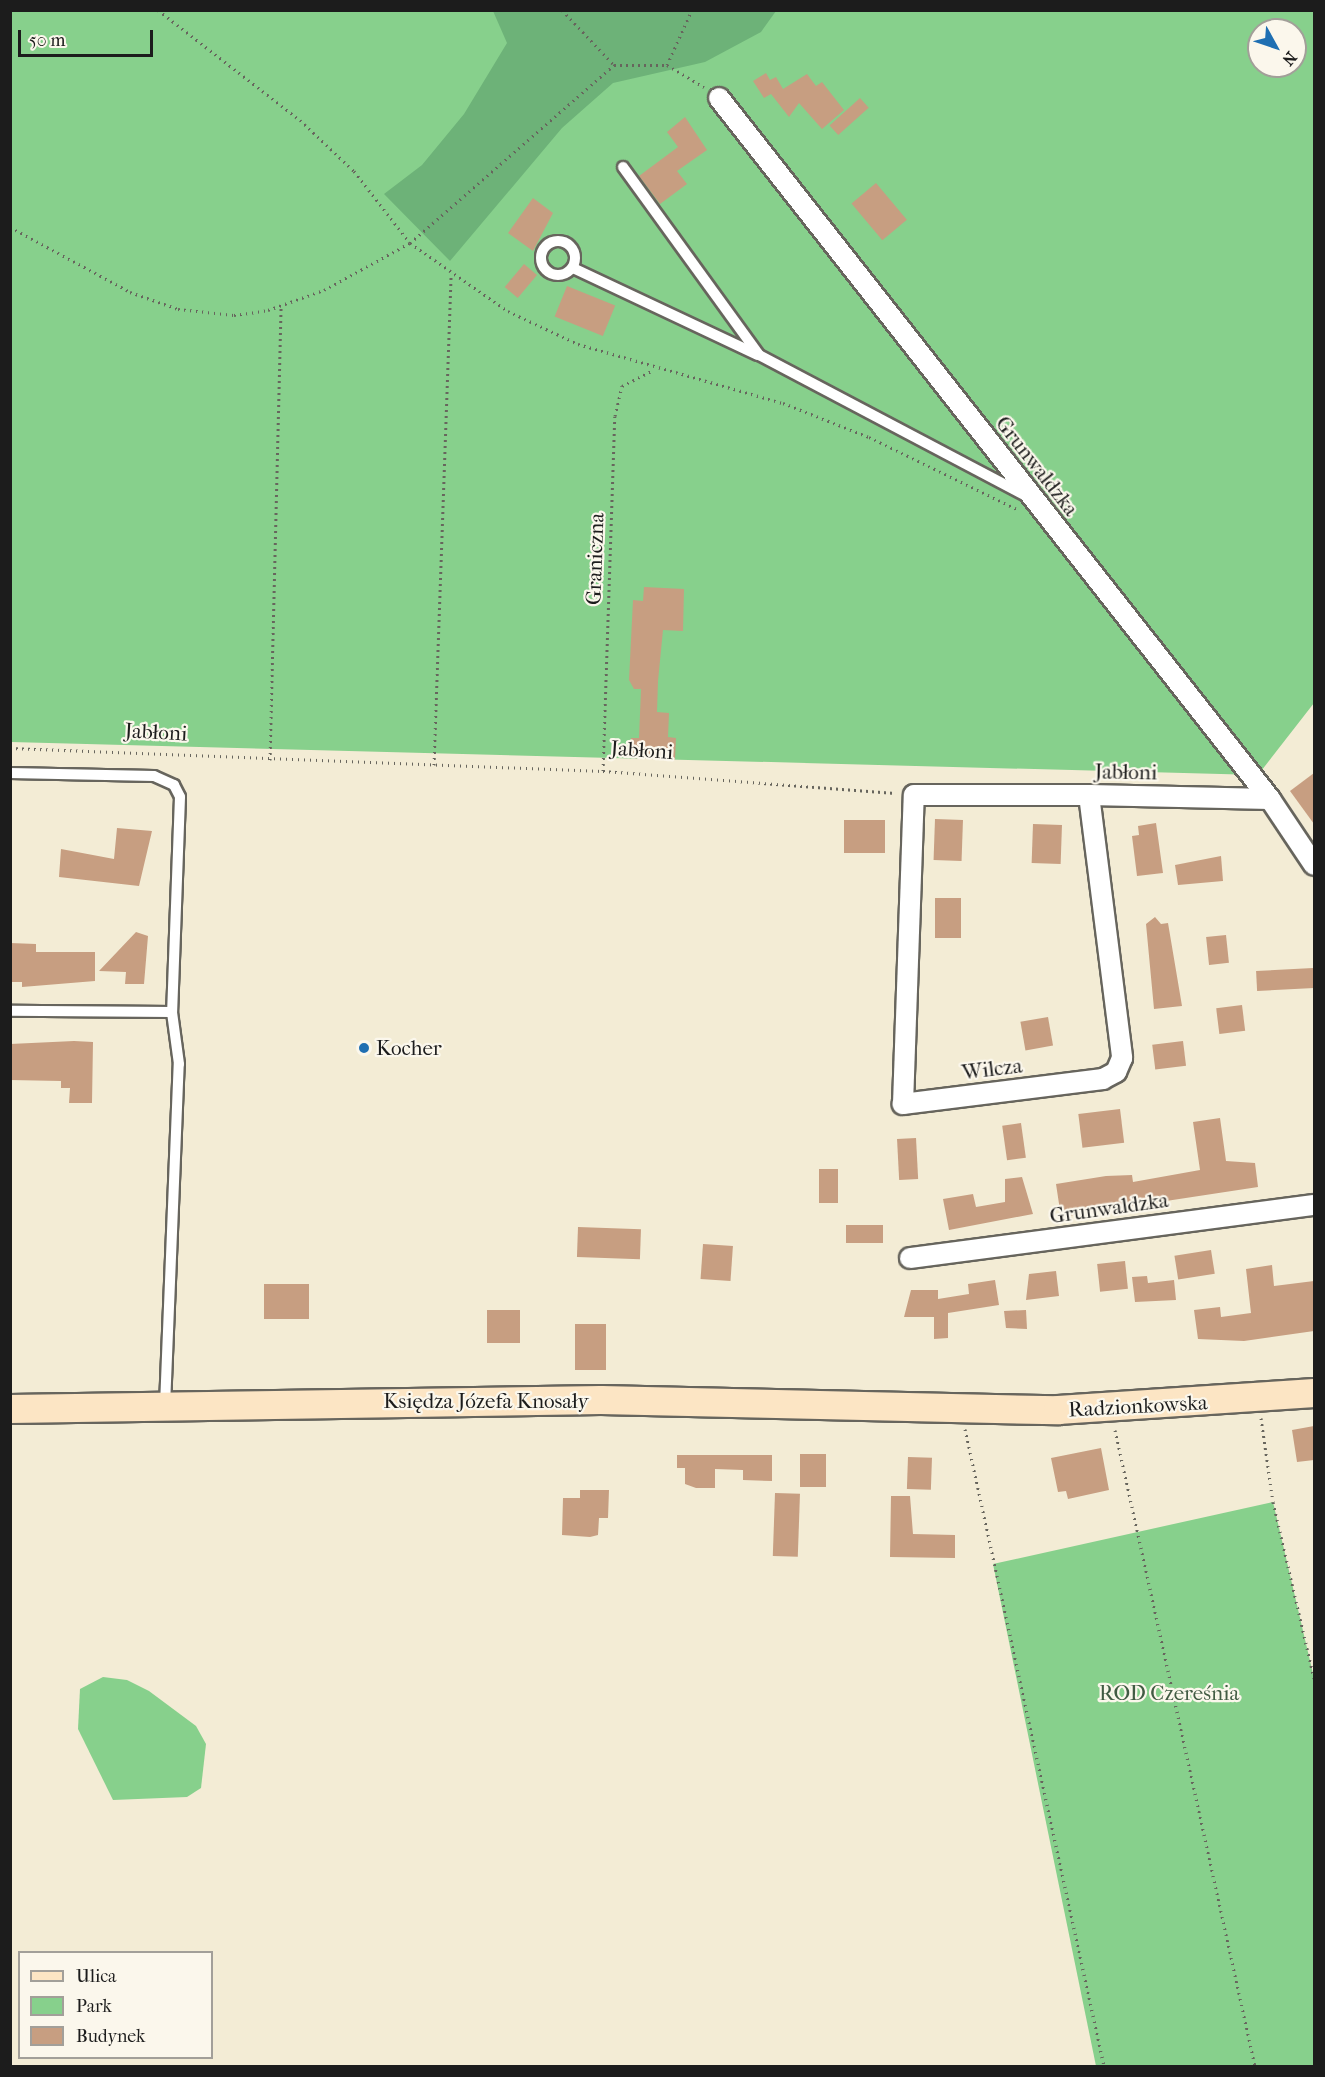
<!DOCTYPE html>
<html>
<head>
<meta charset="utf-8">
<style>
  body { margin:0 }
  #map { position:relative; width:1325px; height:2077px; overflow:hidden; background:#f3ecd5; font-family:"IM FELL French Canon",serif }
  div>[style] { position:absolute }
  .green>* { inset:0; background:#87d08c }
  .forest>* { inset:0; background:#6db278 }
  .building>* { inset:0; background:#c79e81; transform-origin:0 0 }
  .path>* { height:3px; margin-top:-1.5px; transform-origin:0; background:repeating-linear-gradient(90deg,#67655d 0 1.5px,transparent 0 6px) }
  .roads { filter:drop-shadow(2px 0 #67655d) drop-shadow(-2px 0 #67655d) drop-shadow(0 2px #67655d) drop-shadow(0 -2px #67655d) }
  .lane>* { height:10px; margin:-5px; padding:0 5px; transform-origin:5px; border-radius:5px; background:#fff }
  .lane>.ring { margin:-5px; padding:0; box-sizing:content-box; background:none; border:10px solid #fff; border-radius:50% }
  .street>* { height:20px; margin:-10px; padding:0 10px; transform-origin:10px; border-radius:10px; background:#fff }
  .secondary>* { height:28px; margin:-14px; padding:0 14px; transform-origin:14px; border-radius:14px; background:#fce5c4 }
  .dots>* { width:16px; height:16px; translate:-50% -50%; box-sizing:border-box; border:3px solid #fbf7ec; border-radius:50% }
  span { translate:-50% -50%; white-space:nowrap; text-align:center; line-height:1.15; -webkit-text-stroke:4.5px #fbf7ec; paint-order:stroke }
  .street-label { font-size:21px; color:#1c1c1c }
  .poi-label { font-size:21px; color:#1c1c1c }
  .left { translate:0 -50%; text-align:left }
  .park-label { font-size:21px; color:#415b43 }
  .frame { position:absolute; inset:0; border:12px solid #1c1c1c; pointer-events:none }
  .legend { position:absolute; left:18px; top:1951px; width:195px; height:108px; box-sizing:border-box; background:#fbf7ec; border:2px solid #a29f99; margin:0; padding:8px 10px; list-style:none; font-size:18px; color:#1c1c1c }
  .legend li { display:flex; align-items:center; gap:12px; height:30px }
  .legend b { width:30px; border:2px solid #a29f99 }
  .north { position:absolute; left:1247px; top:18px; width:60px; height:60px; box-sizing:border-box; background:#fbf7ec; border:2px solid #a29f99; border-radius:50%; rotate:130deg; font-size:16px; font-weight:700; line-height:24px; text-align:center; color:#1c1c1c }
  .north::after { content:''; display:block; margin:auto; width:21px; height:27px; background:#1f6fb2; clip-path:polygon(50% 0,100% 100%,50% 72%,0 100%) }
  .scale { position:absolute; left:18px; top:30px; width:135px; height:27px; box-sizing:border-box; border:3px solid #1c1c1c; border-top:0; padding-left:8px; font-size:18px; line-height:21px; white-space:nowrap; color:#1c1c1c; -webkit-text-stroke:4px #fbf7ec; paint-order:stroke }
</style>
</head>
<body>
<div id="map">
  <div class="green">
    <div style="clip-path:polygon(evenodd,11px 11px,1314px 11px,1314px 703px,1258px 775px,11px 742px,11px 11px,1259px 30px,1295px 30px,1295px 66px,1259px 66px,1259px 30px)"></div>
    <div style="clip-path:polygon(1273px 1502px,1314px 1678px,1314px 2066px,1096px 2066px,993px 1564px)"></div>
    <div style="clip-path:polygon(103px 1677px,127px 1680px,149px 1691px,196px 1726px,206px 1744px,201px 1788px,187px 1797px,113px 1800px,78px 1729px,80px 1689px)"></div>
  </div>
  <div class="forest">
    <div style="clip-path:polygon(493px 11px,776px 11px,761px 32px,705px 62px,613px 83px,562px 128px,450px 261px,384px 194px,422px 165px,464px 114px,507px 43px)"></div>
  </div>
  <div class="building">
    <div style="clip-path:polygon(766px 73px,770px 80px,776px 77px,783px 89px,807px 74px,816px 86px,822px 82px,844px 110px,822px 129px,799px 103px,789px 117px,771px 94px,764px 98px,753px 81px)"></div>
    <div style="left:860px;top:98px;width:13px;height:41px;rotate:48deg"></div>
    <div style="clip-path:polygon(685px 117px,707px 150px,677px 171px,687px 184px,660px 204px,639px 176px,678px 147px,667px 132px)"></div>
    <div style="left:876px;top:183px;width:48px;height:32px;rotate:50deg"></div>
    <div style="clip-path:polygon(533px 198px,553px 213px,533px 251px,508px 233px)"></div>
    <div style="left:524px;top:264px;width:17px;height:30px;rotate:40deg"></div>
    <div style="left:567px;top:286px;width:52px;height:33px;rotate:22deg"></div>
    <div style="clip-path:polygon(644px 587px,684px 589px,683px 631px,663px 630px,658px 681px,657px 712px,669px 713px,668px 737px,676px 738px,675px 760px,630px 758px,631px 738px,639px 738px,641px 689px,634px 689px,629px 680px,633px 600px,643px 601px)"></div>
    <div style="clip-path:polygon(1314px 773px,1314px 824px,1290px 791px)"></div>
    <div style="left:935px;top:819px;width:28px;height:41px;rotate:2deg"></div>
    <div style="left:844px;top:820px;width:41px;height:33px"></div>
    <div style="clip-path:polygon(1156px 823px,1163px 873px,1137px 876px,1132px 836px,1139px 835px,1138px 826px)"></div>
    <div style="left:1033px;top:824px;width:29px;height:39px;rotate:2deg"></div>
    <div style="clip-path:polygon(117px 828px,152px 831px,139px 886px,59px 877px,61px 849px,114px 859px)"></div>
    <div style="clip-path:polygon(1221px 856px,1223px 881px,1178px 885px,1175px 865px)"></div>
    <div style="left:935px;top:898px;width:26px;height:40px"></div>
    <div style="clip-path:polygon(1155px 917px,1161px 924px,1168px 923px,1182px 1006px,1154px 1009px,1146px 924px)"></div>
    <div style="clip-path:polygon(136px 932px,148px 936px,144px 984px,125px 984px,126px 972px,99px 971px)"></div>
    <div style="left:1226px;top:935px;width:28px;height:20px;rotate:84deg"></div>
    <div style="clip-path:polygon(10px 943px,36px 944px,36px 952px,95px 952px,95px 981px,22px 987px,22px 982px,10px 982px)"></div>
    <div style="left:1313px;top:968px;width:20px;height:57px;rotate:87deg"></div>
    <div style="left:1242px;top:1005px;width:26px;height:26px;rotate:83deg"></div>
    <div style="left:1048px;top:1017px;width:29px;height:28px;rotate:80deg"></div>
    <div style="clip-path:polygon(74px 1041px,93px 1042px,92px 1103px,69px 1103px,70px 1088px,61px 1088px,61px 1081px,10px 1080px,10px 1044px)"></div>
    <div style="left:1183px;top:1041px;width:25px;height:31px;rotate:83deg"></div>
    <div style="left:1120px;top:1109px;width:34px;height:42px;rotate:83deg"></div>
    <div style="clip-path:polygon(1220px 1118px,1226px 1161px,1255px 1163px,1258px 1187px,1061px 1217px,1056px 1184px,1106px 1176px,1132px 1175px,1133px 1182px,1200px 1170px,1193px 1122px)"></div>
    <div style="left:1021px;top:1123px;width:35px;height:19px;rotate:82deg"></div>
    <div style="left:916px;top:1138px;width:41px;height:19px;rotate:87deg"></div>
    <div style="left:819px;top:1169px;width:19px;height:34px"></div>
    <div style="clip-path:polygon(1022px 1177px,1033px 1214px,949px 1230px,943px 1199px,973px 1194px,976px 1207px,1005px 1202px,1005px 1179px)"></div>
    <div style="left:846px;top:1225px;width:37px;height:18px"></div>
    <div style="left:578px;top:1227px;width:63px;height:30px;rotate:2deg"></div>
    <div style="left:703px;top:1244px;width:30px;height:35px;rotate:4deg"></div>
    <div style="left:1211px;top:1250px;width:24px;height:37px;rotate:81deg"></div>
    <div style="left:1125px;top:1261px;width:28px;height:28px;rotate:84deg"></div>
    <div style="clip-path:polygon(1272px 1265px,1274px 1286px,1314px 1281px,1314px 1331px,1244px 1341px,1198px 1339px,1194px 1310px,1220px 1307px,1221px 1317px,1251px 1313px,1246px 1269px)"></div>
    <div style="clip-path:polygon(1056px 1271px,1059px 1296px,1026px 1300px,1029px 1274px)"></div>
    <div style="clip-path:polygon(1147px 1276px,1148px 1283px,1174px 1280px,1176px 1300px,1135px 1302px,1132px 1277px)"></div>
    <div style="clip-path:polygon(995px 1280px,999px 1305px,948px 1313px,948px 1338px,934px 1339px,934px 1317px,904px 1317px,911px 1290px,938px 1290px,938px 1299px,969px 1294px,968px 1284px)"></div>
    <div style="left:309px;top:1284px;width:35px;height:45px;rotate:90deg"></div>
    <div style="left:487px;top:1310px;width:33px;height:33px"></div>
    <div style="clip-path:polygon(1026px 1310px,1027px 1329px,1006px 1328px,1004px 1311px)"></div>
    <div style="left:575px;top:1324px;width:31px;height:46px"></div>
    <div style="clip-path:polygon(1314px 1426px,1314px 1460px,1297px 1462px,1292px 1430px)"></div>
    <div style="clip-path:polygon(1101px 1448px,1109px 1490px,1068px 1499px,1066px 1491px,1058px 1492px,1051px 1458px)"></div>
    <div style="left:800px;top:1454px;width:26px;height:33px"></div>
    <div style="clip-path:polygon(677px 1455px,772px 1455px,772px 1481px,743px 1480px,743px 1470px,715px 1469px,715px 1488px,696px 1488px,685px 1484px,685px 1468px,677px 1468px)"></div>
    <div style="left:908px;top:1457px;width:24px;height:32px;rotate:2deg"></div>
    <div style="clip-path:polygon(580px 1490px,609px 1490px,608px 1518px,599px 1518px,598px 1535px,590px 1537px,562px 1535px,563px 1498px,580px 1498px)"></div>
    <div style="left:775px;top:1493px;width:25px;height:63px;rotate:2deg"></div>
    <div style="clip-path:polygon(891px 1496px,910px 1496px,913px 1534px,955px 1535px,955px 1558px,890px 1557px)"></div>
  </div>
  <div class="path">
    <div style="left:158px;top:10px;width:180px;rotate:37.8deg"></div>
    <div style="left:300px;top:120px;width:74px;rotate:43.4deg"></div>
    <div style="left:354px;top:171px;width:91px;rotate:52.1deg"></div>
    <div style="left:410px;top:243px;width:119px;rotate:34.8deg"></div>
    <div style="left:508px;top:311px;width:77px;rotate:25.2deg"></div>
    <div style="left:578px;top:344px;width:213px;rotate:16.1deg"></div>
    <div style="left:783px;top:403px;width:92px;rotate:21.6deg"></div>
    <div style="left:869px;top:437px;width:167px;rotate:26deg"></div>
    <div style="left:562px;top:10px;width:76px;rotate:46.6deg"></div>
    <div style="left:667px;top:65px;width:60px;rotate:-65.6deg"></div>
    <div style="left:10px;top:227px;width:136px;rotate:28.4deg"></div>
    <div style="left:130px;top:292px;width:51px;rotate:19.5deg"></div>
    <div style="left:178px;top:309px;width:56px;rotate:6.1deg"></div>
    <div style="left:234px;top:315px;width:34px;rotate:-8deg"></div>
    <div style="left:268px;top:310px;width:59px;rotate:-19.7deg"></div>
    <div style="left:324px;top:290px;width:98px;rotate:-28.7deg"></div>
    <div style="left:410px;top:243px;width:271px;rotate:-41.1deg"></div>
    <div style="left:614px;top:65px;width:53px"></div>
    <div style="left:667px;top:65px;width:43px;rotate:30.7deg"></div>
    <div style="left:10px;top:748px;width:593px;rotate:2.22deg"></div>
    <div style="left:603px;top:771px;width:293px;rotate:4.3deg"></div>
    <div style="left:270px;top:760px;width:455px;rotate:-88.6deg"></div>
    <div style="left:434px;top:765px;width:490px;rotate:-88deg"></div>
    <div style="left:603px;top:771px;width:355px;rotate:-88.1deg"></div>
    <div style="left:615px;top:416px;width:31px;rotate:-77deg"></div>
    <div style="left:622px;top:386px;width:35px;rotate:-27deg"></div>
    <div style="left:1261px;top:1418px;width:85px;rotate:81.9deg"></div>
    <div style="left:1273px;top:1502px;width:181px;rotate:76.9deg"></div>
    <div style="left:965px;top:1429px;width:652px;rotate:77.69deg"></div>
    <div style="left:1115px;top:1430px;width:651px;rotate:77.59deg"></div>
  </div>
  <div class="roads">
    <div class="lane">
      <div style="left:623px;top:167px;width:232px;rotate:54.1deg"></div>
      <div style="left:759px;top:355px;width:301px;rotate:27.8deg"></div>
      <div class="ring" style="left:541px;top:241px;width:24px;height:24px"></div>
      <div style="left:573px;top:268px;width:204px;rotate:25.2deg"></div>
      <div style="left:10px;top:773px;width:144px;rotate:1.2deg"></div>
      <div style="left:154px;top:776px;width:22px;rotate:24deg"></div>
      <div style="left:174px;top:785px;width:13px;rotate:63deg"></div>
      <div style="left:180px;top:797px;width:215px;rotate:92.1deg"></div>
      <div style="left:172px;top:1012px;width:162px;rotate:-179.6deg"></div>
      <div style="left:165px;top:1406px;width:342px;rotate:-87.7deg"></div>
      <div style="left:179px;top:1064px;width:52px;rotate:-97.7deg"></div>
    </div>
    <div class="street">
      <div style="left:719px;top:98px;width:892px;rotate:51.83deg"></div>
      <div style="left:1270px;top:799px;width:79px;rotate:56.3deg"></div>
      <div style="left:1089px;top:795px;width:265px;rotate:82.8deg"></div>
      <div style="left:1122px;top:1058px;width:15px;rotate:113deg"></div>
      <div style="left:1116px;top:1072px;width:15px;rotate:152deg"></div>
      <div style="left:1103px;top:1079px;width:202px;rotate:172.9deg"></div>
      <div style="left:903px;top:1104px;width:309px;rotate:-88deg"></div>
      <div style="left:914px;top:795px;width:175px"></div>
      <div style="left:1089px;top:795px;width:181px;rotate:1.3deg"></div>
      <div style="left:910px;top:1258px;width:407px;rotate:-7.5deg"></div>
    </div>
    <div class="secondary">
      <div style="left:10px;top:1409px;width:591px;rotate:-0.87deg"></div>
      <div style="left:601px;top:1400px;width:457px;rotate:1.3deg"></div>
      <div style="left:1058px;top:1410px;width:257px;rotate:-3.8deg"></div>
    </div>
  </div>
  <div class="dots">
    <div style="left:364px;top:1048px;background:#1f6fb2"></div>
  </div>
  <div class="street-label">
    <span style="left:1037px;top:466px;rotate:52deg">Grunwaldzka</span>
    <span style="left:595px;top:559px;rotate:-88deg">Graniczna</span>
    <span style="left:156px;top:732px;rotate:3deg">Jabłoni</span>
    <span style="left:642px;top:750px;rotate:4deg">Jabłoni</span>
    <span style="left:1126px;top:772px;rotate:1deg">Jabłoni</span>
    <span style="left:992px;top:1069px;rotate:-7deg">Wilcza</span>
    <span style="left:1109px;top:1208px;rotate:-8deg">Grunwaldzka</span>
    <span style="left:486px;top:1401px">Księdza Józefa Knosały</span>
    <span style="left:1138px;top:1406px;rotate:-3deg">Radzionkowska</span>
  </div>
  <div class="poi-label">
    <span class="left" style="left:376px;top:1048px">Kocher</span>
  </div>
  <div class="park-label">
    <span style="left:1169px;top:1693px">ROD Czereśnia</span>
  </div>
  <div class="frame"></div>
  <ul class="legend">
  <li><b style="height:8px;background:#fce5c4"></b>Ulica</li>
  <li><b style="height:16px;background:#87d08c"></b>Park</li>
  <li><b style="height:16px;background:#c79e81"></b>Budynek</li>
  </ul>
  <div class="north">N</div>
  <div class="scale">50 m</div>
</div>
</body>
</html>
